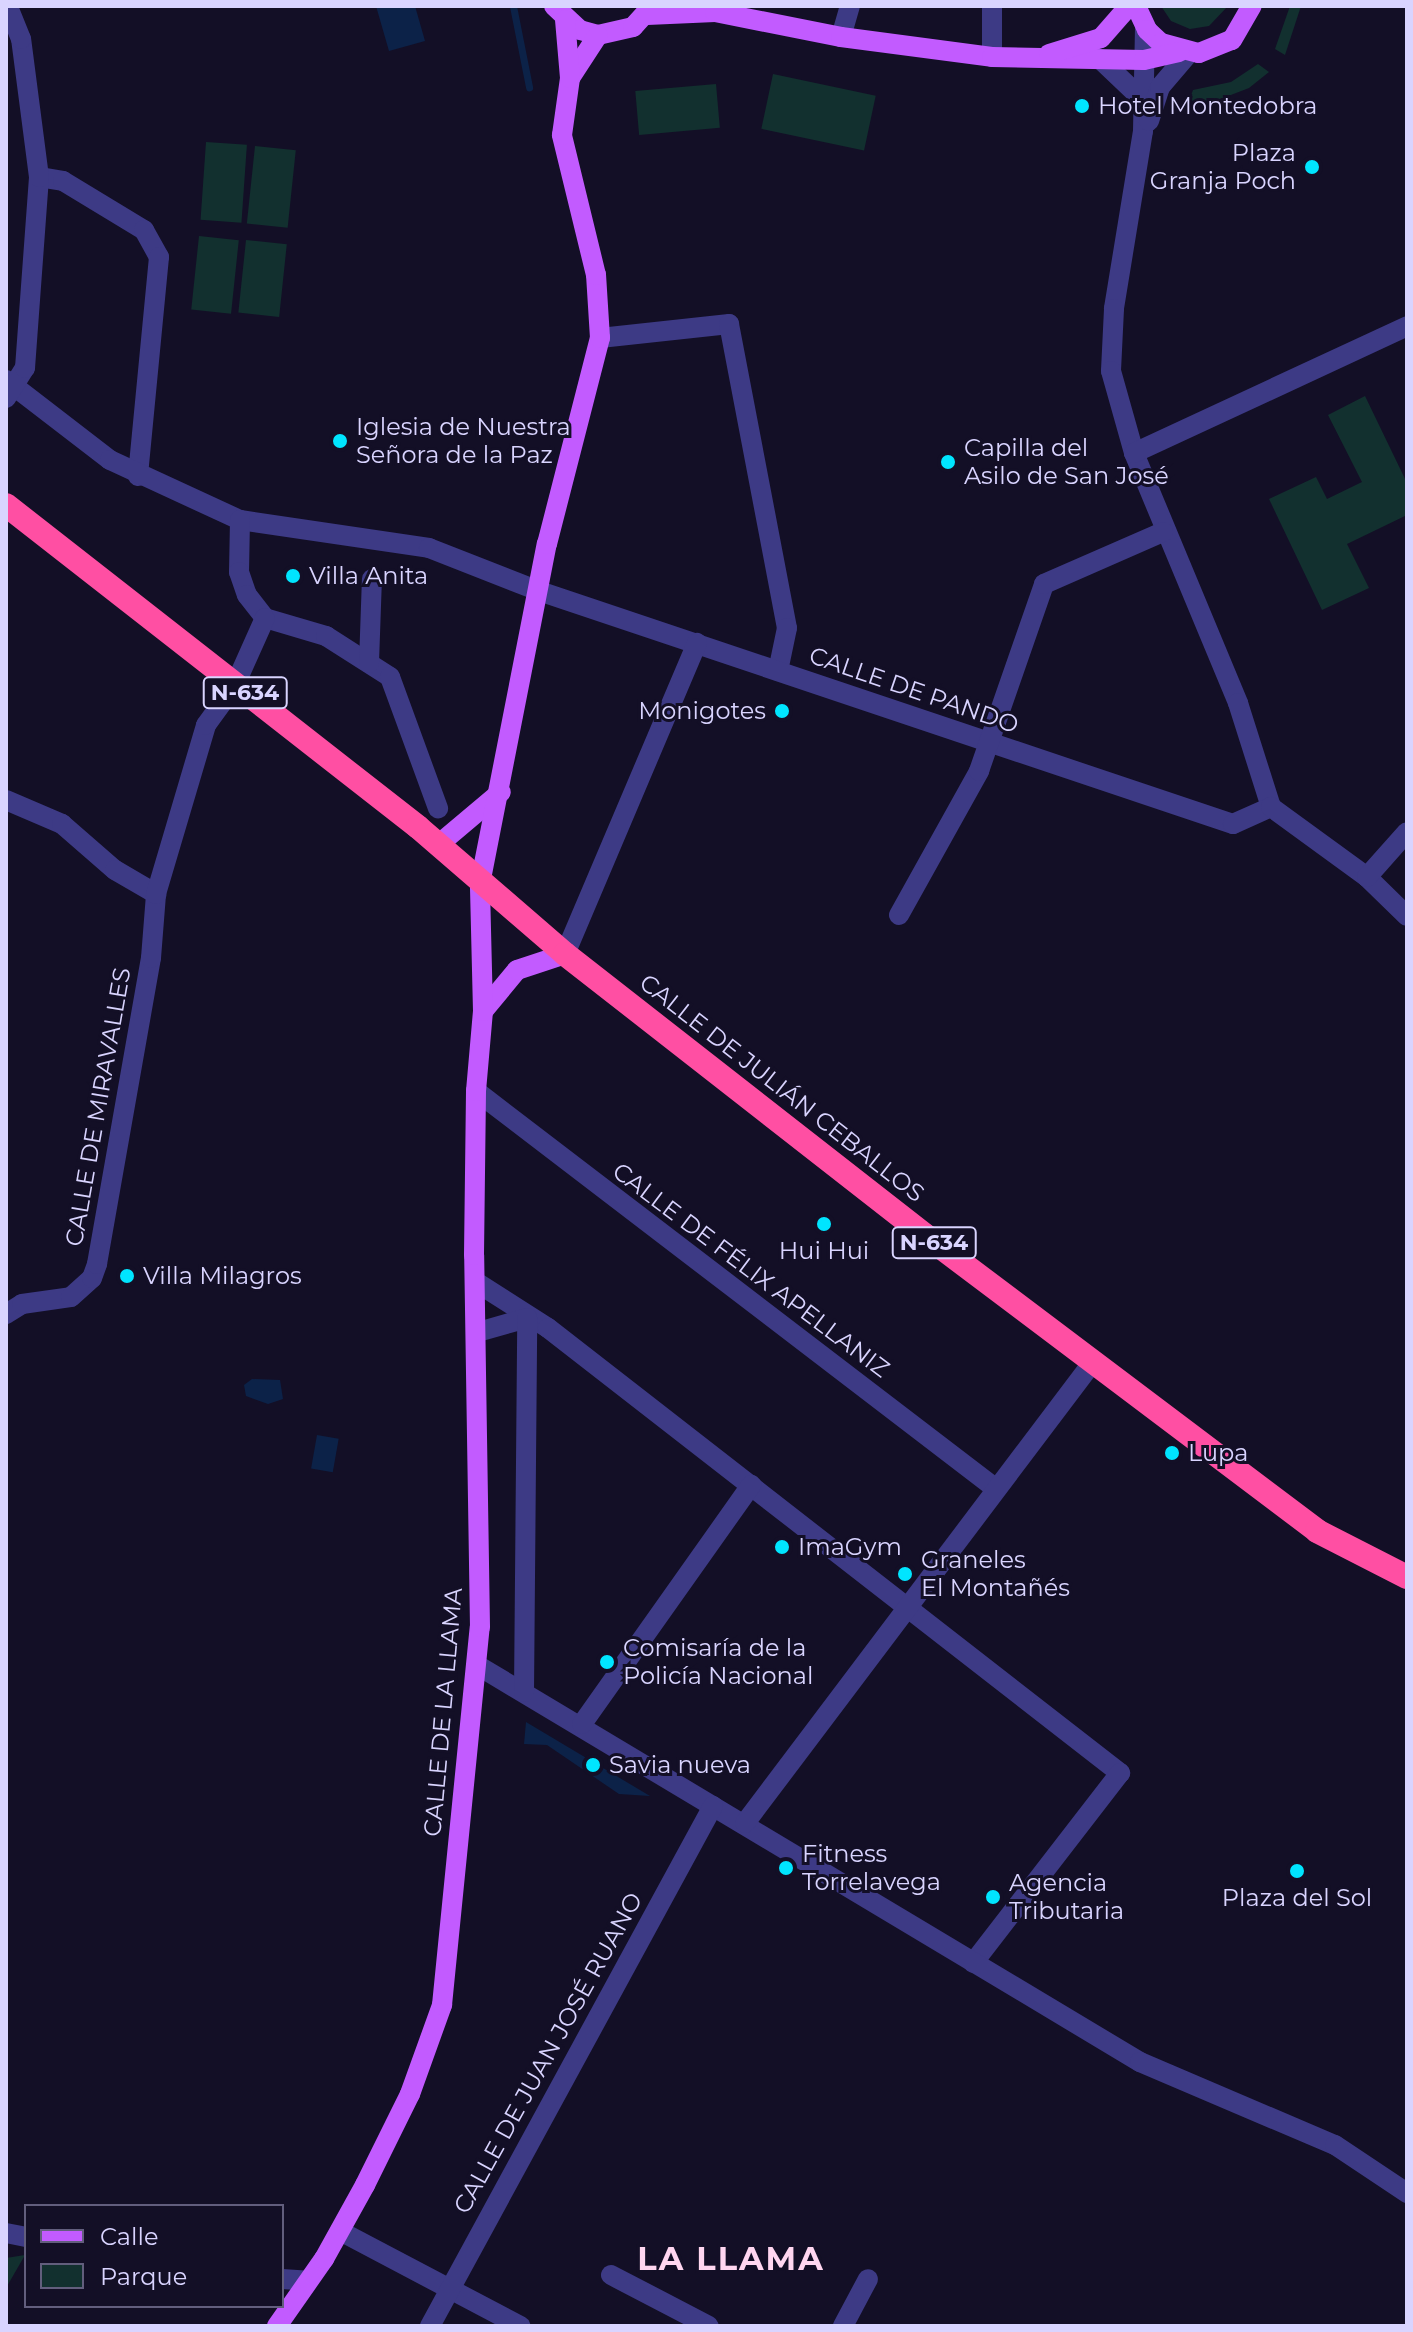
<!DOCTYPE html>
<html>
<head>
<meta charset="utf-8">
<style>
  body { margin:0 }
  #map { position:relative; width:1413px; height:2332px; overflow:hidden; background:#130f26; font-family:Montserrat,sans-serif }
  div>[style] { position:absolute }
  .green>* { inset:0; background:#12302f; transform-origin:0 0 }
  .water>* { inset:0; background:#0c2248; transform-origin:0 0 }
  .stream>* { height:7px; margin:-3.5px; padding:0 3.5px; transform-origin:3.5px; border-radius:3.5px; background:#0c2248 }
  .minor>* { height:20px; margin:-10px; padding:0 10px; transform-origin:10px; border-radius:10px; background:#3d3a85 }
  .major>* { height:20px; margin:-10px; padding:0 10px; transform-origin:10px; border-radius:10px; background:#c25bff }
  .highway>* { height:24px; margin:-12px; padding:0 12px; transform-origin:12px; border-radius:12px; background:#ff4fa3 }
  .dots>* { width:22px; height:22px; translate:-50% -50%; box-sizing:border-box; border:4px solid #130f26; border-radius:50% }
  span { translate:-50% -50%; white-space:nowrap; text-align:center; line-height:1.15; -webkit-text-stroke:6px #130f26; paint-order:stroke }
  .shield-label span { padding:2px 6px; background:#130f26; border:2px solid; border-radius:6px; -webkit-text-stroke-width:0 }
  .shield-label { font-size:22px; color:#d9d4ff; font-weight:700 }
  .poi-label { font-size:24px; color:#d9d4ff }
  .left { translate:0 -50%; text-align:left }
  .right { translate:-100% -50%; text-align:right }
  .street-label { font-size:24px; color:#d9d4ff }
  .district-label { font-size:32px; color:#ffd6f0; font-weight:700; letter-spacing:2px }
  .frame { position:absolute; inset:0; border:8px solid #d9d4ff; pointer-events:none }
  .legend { position:absolute; left:24px; top:2204px; width:260px; height:104px; box-sizing:border-box; background:#130f26; border:2px solid #625e7d; margin:0; padding:10px 14px; list-style:none; font-size:24px; color:#d9d4ff }
  .legend li { display:flex; align-items:center; gap:16px; height:40px }
  .legend b { width:40px; border:2px solid #625e7d }
</style>
</head>
<body>
<div id="map">
  <div class="green">
    <div style="clip-path:polygon(1161px 6px,1228px 6px,1209px 26px,1190px 29px,1171px 21px)"></div>
    <div style="clip-path:polygon(1290px 6px,1301px 6px,1285px 55px,1275px 49px)"></div>
    <div style="clip-path:polygon(1258px 64px,1269px 72px,1249px 88px,1210px 103px,1189px 101px,1193px 90px,1231px 82px)"></div>
    <div style="left:773px;top:74px;width:105px;height:56px;rotate:12deg"></div>
    <div style="left:716px;top:84px;width:44px;height:81px;rotate:85deg"></div>
    <div style="left:206px;top:142px;width:41px;height:78px;rotate:4deg"></div>
    <div style="left:255px;top:146px;width:41px;height:78px;rotate:6deg"></div>
    <div style="left:199px;top:236px;width:40px;height:74px;rotate:6deg"></div>
    <div style="left:246px;top:240px;width:41px;height:73px;rotate:6deg"></div>
    <div style="clip-path:polygon(1365px 396px,1407px 483px,1407px 515px,1347px 544px,1369px 588px,1322px 610px,1269px 499px,1316px 477px,1327px 499px,1362px 482px,1328px 415px)"></div>
    <div style="clip-path:polygon(25px 2255px,6px 2288px,6px 2258px)"></div>
  </div>
  <div class="water">
    <div style="clip-path:polygon(376px 6px,415px 6px,425px 41px,389px 51px)"></div>
    <div style="clip-path:polygon(252px 1379px,280px 1380px,283px 1399px,268px 1404px,246px 1396px,244px 1385px)"></div>
    <div style="left:317px;top:1435px;width:22px;height:34px;rotate:10deg"></div>
    <div style="clip-path:polygon(526px 1722px,650px 1796px,619px 1794px,547px 1745px,524px 1744px)"></div>
  </div>
  <div class="stream">
    <div style="left:513px;top:6px;width:83px;rotate:78.8deg"></div>
  </div>
  <div class="minor">
    <div style="left:992px;top:6px;width:51px;rotate:90deg"></div>
    <div style="left:1145px;top:27px;width:104px;rotate:91.1deg"></div>
    <div style="left:1143px;top:131px;width:180px;rotate:99.3deg"></div>
    <div style="left:1114px;top:309px;width:62px;rotate:92.8deg"></div>
    <div style="left:1111px;top:371px;width:85px;rotate:74.3deg"></div>
    <div style="left:1134px;top:453px;width:271px;rotate:67.4deg"></div>
    <div style="left:1238px;top:703px;width:109px;rotate:72.4deg"></div>
    <div style="left:841px;top:37px;width:32px;rotate:-74deg"></div>
    <div style="left:1100px;top:59px;width:57px;rotate:43.6deg"></div>
    <div style="left:1149px;top:121px;width:36px;rotate:-72deg"></div>
    <div style="left:1160px;top:87px;width:45px;rotate:-49.5deg"></div>
    <div style="left:39px;top:177px;width:24px;rotate:9deg"></div>
    <div style="left:63px;top:181px;width:95px;rotate:31.2deg"></div>
    <div style="left:144px;top:230px;width:31px;rotate:61deg"></div>
    <div style="left:159px;top:257px;width:220px;rotate:95.5deg"></div>
    <div style="left:600px;top:338px;width:130px;rotate:-6.2deg"></div>
    <div style="left:729px;top:324px;width:309px;rotate:79.2deg"></div>
    <div style="left:787px;top:628px;width:44px;rotate:101.8deg"></div>
    <div style="left:6px;top:380px;width:131px;rotate:37.6deg"></div>
    <div style="left:110px;top:460px;width:143px;rotate:24.8deg"></div>
    <div style="left:240px;top:520px;width:191px;rotate:8.4deg"></div>
    <div style="left:429px;top:548px;width:118px;rotate:21.4deg"></div>
    <div style="left:539px;top:591px;width:732px;rotate:18.56deg"></div>
    <div style="left:1233px;top:824px;width:42px;rotate:-24.1deg"></div>
    <div style="left:6px;top:398px;width:36px;rotate:-58deg"></div>
    <div style="left:25px;top:368px;width:192px;rotate:-85.8deg"></div>
    <div style="left:39px;top:177px;width:139px;rotate:-97.4deg"></div>
    <div style="left:21px;top:39px;width:35px;rotate:-112deg"></div>
    <div style="left:1134px;top:453px;width:301px;rotate:-24.9deg"></div>
    <div style="left:240px;top:520px;width:52px;rotate:91.1deg"></div>
    <div style="left:239px;top:572px;width:24px;rotate:71deg"></div>
    <div style="left:247px;top:595px;width:29px;rotate:52deg"></div>
    <div style="left:265px;top:618px;width:64px;rotate:16.4deg"></div>
    <div style="left:326px;top:636px;width:76px;rotate:32.6deg"></div>
    <div style="left:390px;top:677px;width:140px;rotate:69.9deg"></div>
    <div style="left:369px;top:663px;width:84px;rotate:-88deg"></div>
    <div style="left:6px;top:800px;width:61px;rotate:23.2deg"></div>
    <div style="left:62px;top:824px;width:70px;rotate:41deg"></div>
    <div style="left:115px;top:870px;width:48px;rotate:30.3deg"></div>
    <div style="left:1271px;top:807px;width:119px;rotate:36.1deg"></div>
    <div style="left:1367px;top:877px;width:56px;rotate:44.3deg"></div>
    <div style="left:1367px;top:877px;width:60px;rotate:-48.4deg"></div>
    <div style="left:899px;top:915px;width:165px;rotate:-60.9deg"></div>
    <div style="left:979px;top:771px;width:198px;rotate:-70.8deg"></div>
    <div style="left:1044px;top:584px;width:130px;rotate:-23.6deg"></div>
    <div style="left:565px;top:954px;width:338px;rotate:-67deg"></div>
    <div style="left:476px;top:1091px;width:653px;rotate:37.41deg"></div>
    <div style="left:476px;top:1282px;width:85px;rotate:32.6deg"></div>
    <div style="left:548px;top:1328px;width:725px;rotate:37.88deg"></div>
    <div style="left:1120px;top:1773px;width:240px;rotate:127.7deg"></div>
    <div style="left:6px;top:1314px;width:19px;rotate:-32deg"></div>
    <div style="left:22px;top:1304px;width:49px;rotate:-8.1deg"></div>
    <div style="left:71px;top:1297px;width:28px;rotate:-42deg"></div>
    <div style="left:92px;top:1278px;width:15px;rotate:-70deg"></div>
    <div style="left:97px;top:1264px;width:311px;rotate:-80deg"></div>
    <div style="left:151px;top:958px;width:64px;rotate:-85.5deg"></div>
    <div style="left:156px;top:894px;width:176px;rotate:-73.5deg"></div>
    <div style="left:206px;top:725px;width:49px;rotate:-54.1deg"></div>
    <div style="left:235px;top:685px;width:73px;rotate:-65.9deg"></div>
    <div style="left:478px;top:1332px;width:51px;rotate:-15.9deg"></div>
    <div style="left:477px;top:1665px;width:773px;rotate:30.91deg"></div>
    <div style="left:1140px;top:2062px;width:212px;rotate:23.1deg"></div>
    <div style="left:1335px;top:2145px;width:87px;rotate:33.7deg"></div>
    <div style="left:524px;top:1692px;width:374px;rotate:-89.5deg"></div>
    <div style="left:582px;top:1724px;width:293px;rotate:-54.7deg"></div>
    <div style="left:745px;top:1823px;width:576px;rotate:-52.97deg"></div>
    <div style="left:340px;top:2231px;width:204px;rotate:27.8deg"></div>
    <div style="left:6px;top:2233px;width:20px;rotate:11deg"></div>
    <div style="left:611px;top:2275px;width:110px;rotate:27.5deg"></div>
    <div style="left:282px;top:2279px;width:26px;rotate:4deg"></div>
    <div style="left:430px;top:2326px;width:592px;rotate:-61.44deg"></div>
    <div style="left:843px;top:2326px;width:53px;rotate:-62deg"></div>
  </div>
  <div class="major">
    <div style="left:554px;top:6px;width:35px;rotate:43deg"></div>
    <div style="left:580px;top:30px;width:19px;rotate:16deg"></div>
    <div style="left:598px;top:35px;width:36px;rotate:-13deg"></div>
    <div style="left:633px;top:27px;width:28px;rotate:-48deg"></div>
    <div style="left:1136px;top:6px;width:26px;rotate:65deg"></div>
    <div style="left:1147px;top:30px;width:19px;rotate:43deg"></div>
    <div style="left:1161px;top:43px;width:39px;rotate:15deg"></div>
    <div style="left:1199px;top:53px;width:35px;rotate:-22deg"></div>
    <div style="left:1232px;top:40px;width:39px;rotate:-60deg"></div>
    <div style="left:647px;top:15px;width:68px;rotate:-2.5deg"></div>
    <div style="left:715px;top:12px;width:128px;rotate:11.2deg"></div>
    <div style="left:841px;top:37px;width:152px;rotate:7.5deg"></div>
    <div style="left:992px;top:57px;width:152px;rotate:1.1deg"></div>
    <div style="left:1144px;top:60px;width:36px;rotate:-13deg"></div>
    <div style="left:1049px;top:54px;width:54px;rotate:-17.1deg"></div>
    <div style="left:1101px;top:38px;width:43px;rotate:-48.8deg"></div>
    <div style="left:570px;top:78px;width:51px;rotate:-56.9deg"></div>
    <div style="left:438px;top:845px;width:82px;rotate:-40.1deg"></div>
    <div style="left:483px;top:1011px;width:53px;rotate:-50.3deg"></div>
    <div style="left:517px;top:970px;width:51px;rotate:-18.4deg"></div>
    <div style="left:277px;top:2326px;width:82px;rotate:-55deg"></div>
    <div style="left:324px;top:2259px;width:85px;rotate:-61deg"></div>
    <div style="left:365px;top:2185px;width:102px;rotate:-63.7deg"></div>
    <div style="left:410px;top:2094px;width:95px;rotate:-70.2deg"></div>
    <div style="left:442px;top:2005px;width:380px;rotate:-84.3deg"></div>
    <div style="left:480px;top:1627px;width:372px;rotate:-90.9deg"></div>
    <div style="left:474px;top:1255px;width:164px;rotate:-89.3deg"></div>
    <div style="left:476px;top:1091px;width:80px;rotate:-85deg"></div>
    <div style="left:483px;top:1011px;width:127px;rotate:-91.4deg"></div>
    <div style="left:480px;top:884px;width:347px;rotate:-78.9deg"></div>
    <div style="left:547px;top:544px;width:213px;rotate:-75.6deg"></div>
    <div style="left:600px;top:338px;width:63px;rotate:-93.6deg"></div>
    <div style="left:596px;top:275px;width:144px;rotate:-103.7deg"></div>
    <div style="left:562px;top:135px;width:58px;rotate:-82deg"></div>
    <div style="left:570px;top:78px;width:58px;rotate:-94.9deg"></div>
  </div>
  <div class="highway">
    <div style="left:6px;top:505px;width:523px;rotate:38.01deg"></div>
    <div style="left:418px;top:827px;width:194px;rotate:40.8deg"></div>
    <div style="left:565px;top:954px;width:458px;rotate:38deg"></div>
    <div style="left:926px;top:1236px;width:490px;rotate:37deg"></div>
    <div style="left:1317px;top:1531px;width:101px;rotate:27.1deg"></div>
  </div>
  <div class="dots">
    <div style="left:1082px;top:106px;background:#00e5ff"></div>
    <div style="left:1312px;top:167px;background:#00e5ff"></div>
    <div style="left:340px;top:441px;background:#00e5ff"></div>
    <div style="left:948px;top:462px;background:#00e5ff"></div>
    <div style="left:293px;top:576px;background:#00e5ff"></div>
    <div style="left:782px;top:711px;background:#00e5ff"></div>
    <div style="left:824px;top:1224px;background:#00e5ff"></div>
    <div style="left:127px;top:1276px;background:#00e5ff"></div>
    <div style="left:1172px;top:1453px;background:#00e5ff"></div>
    <div style="left:782px;top:1547px;background:#00e5ff"></div>
    <div style="left:905px;top:1574px;background:#00e5ff"></div>
    <div style="left:607px;top:1662px;background:#00e5ff"></div>
    <div style="left:593px;top:1765px;background:#00e5ff"></div>
    <div style="left:786px;top:1868px;background:#00e5ff"></div>
    <div style="left:1297px;top:1871px;background:#00e5ff"></div>
    <div style="left:993px;top:1897px;background:#00e5ff"></div>
  </div>
  <div class="shield-label">
    <span style="left:245px;top:693px">N-634</span>
    <span style="left:934px;top:1243px">N-634</span>
  </div>
  <div class="poi-label">
    <span class="left" style="left:1098px;top:106px">Hotel Montedobra</span>
    <span class="right" style="left:1296px;top:167px">Plaza<br>Granja Poch</span>
    <span class="left" style="left:356px;top:441px">Iglesia de Nuestra<br>Señora de la Paz</span>
    <span class="left" style="left:964px;top:462px">Capilla del<br>Asilo de San José</span>
    <span class="left" style="left:309px;top:576px">Villa Anita</span>
    <span class="right" style="left:766px;top:711px">Monigotes</span>
    <span style="left:824px;top:1251px">Hui Hui</span>
    <span class="left" style="left:143px;top:1276px">Villa Milagros</span>
    <span class="left" style="left:1188px;top:1453px">Lupa</span>
    <span class="left" style="left:798px;top:1547px">ImaGym</span>
    <span class="left" style="left:921px;top:1574px">Graneles<br>El Montañés</span>
    <span class="left" style="left:623px;top:1662px">Comisaría de la<br>Policía Nacional</span>
    <span class="left" style="left:609px;top:1765px">Savia nueva</span>
    <span class="left" style="left:802px;top:1868px">Fitness<br>Torrelavega</span>
    <span class="left" style="left:1009px;top:1897px">Agencia<br>Tributaria</span>
    <span style="left:1297px;top:1898px">Plaza del Sol</span>
  </div>
  <div class="street-label">
    <span style="left:914px;top:690px;rotate:19deg">CALLE DE PANDO</span>
    <span style="left:782px;top:1088px;rotate:38deg">CALLE DE JULIÁN CEBALLOS</span>
    <span style="left:98px;top:1107px;rotate:-80deg">CALLE DE MIRAVALLES</span>
    <span style="left:751px;top:1270px;rotate:37deg">CALLE DE FÉLIX APELLANIZ</span>
    <span style="left:443px;top:1712px;rotate:-85deg">CALLE DE LA LLAMA</span>
    <span style="left:548px;top:2053px;rotate:-61deg">CALLE DE JUAN JOSÉ RUANO</span>
  </div>
  <div class="district-label">
    <span style="left:731px;top:2259px">LA LLAMA</span>
  </div>
  <div class="frame"></div>
  <ul class="legend">
  <li><b style="height:10px;background:#c25bff"></b>Calle</li>
  <li><b style="height:22px;background:#12302f"></b>Parque</li>
  </ul>
</div>
</body>
</html>
